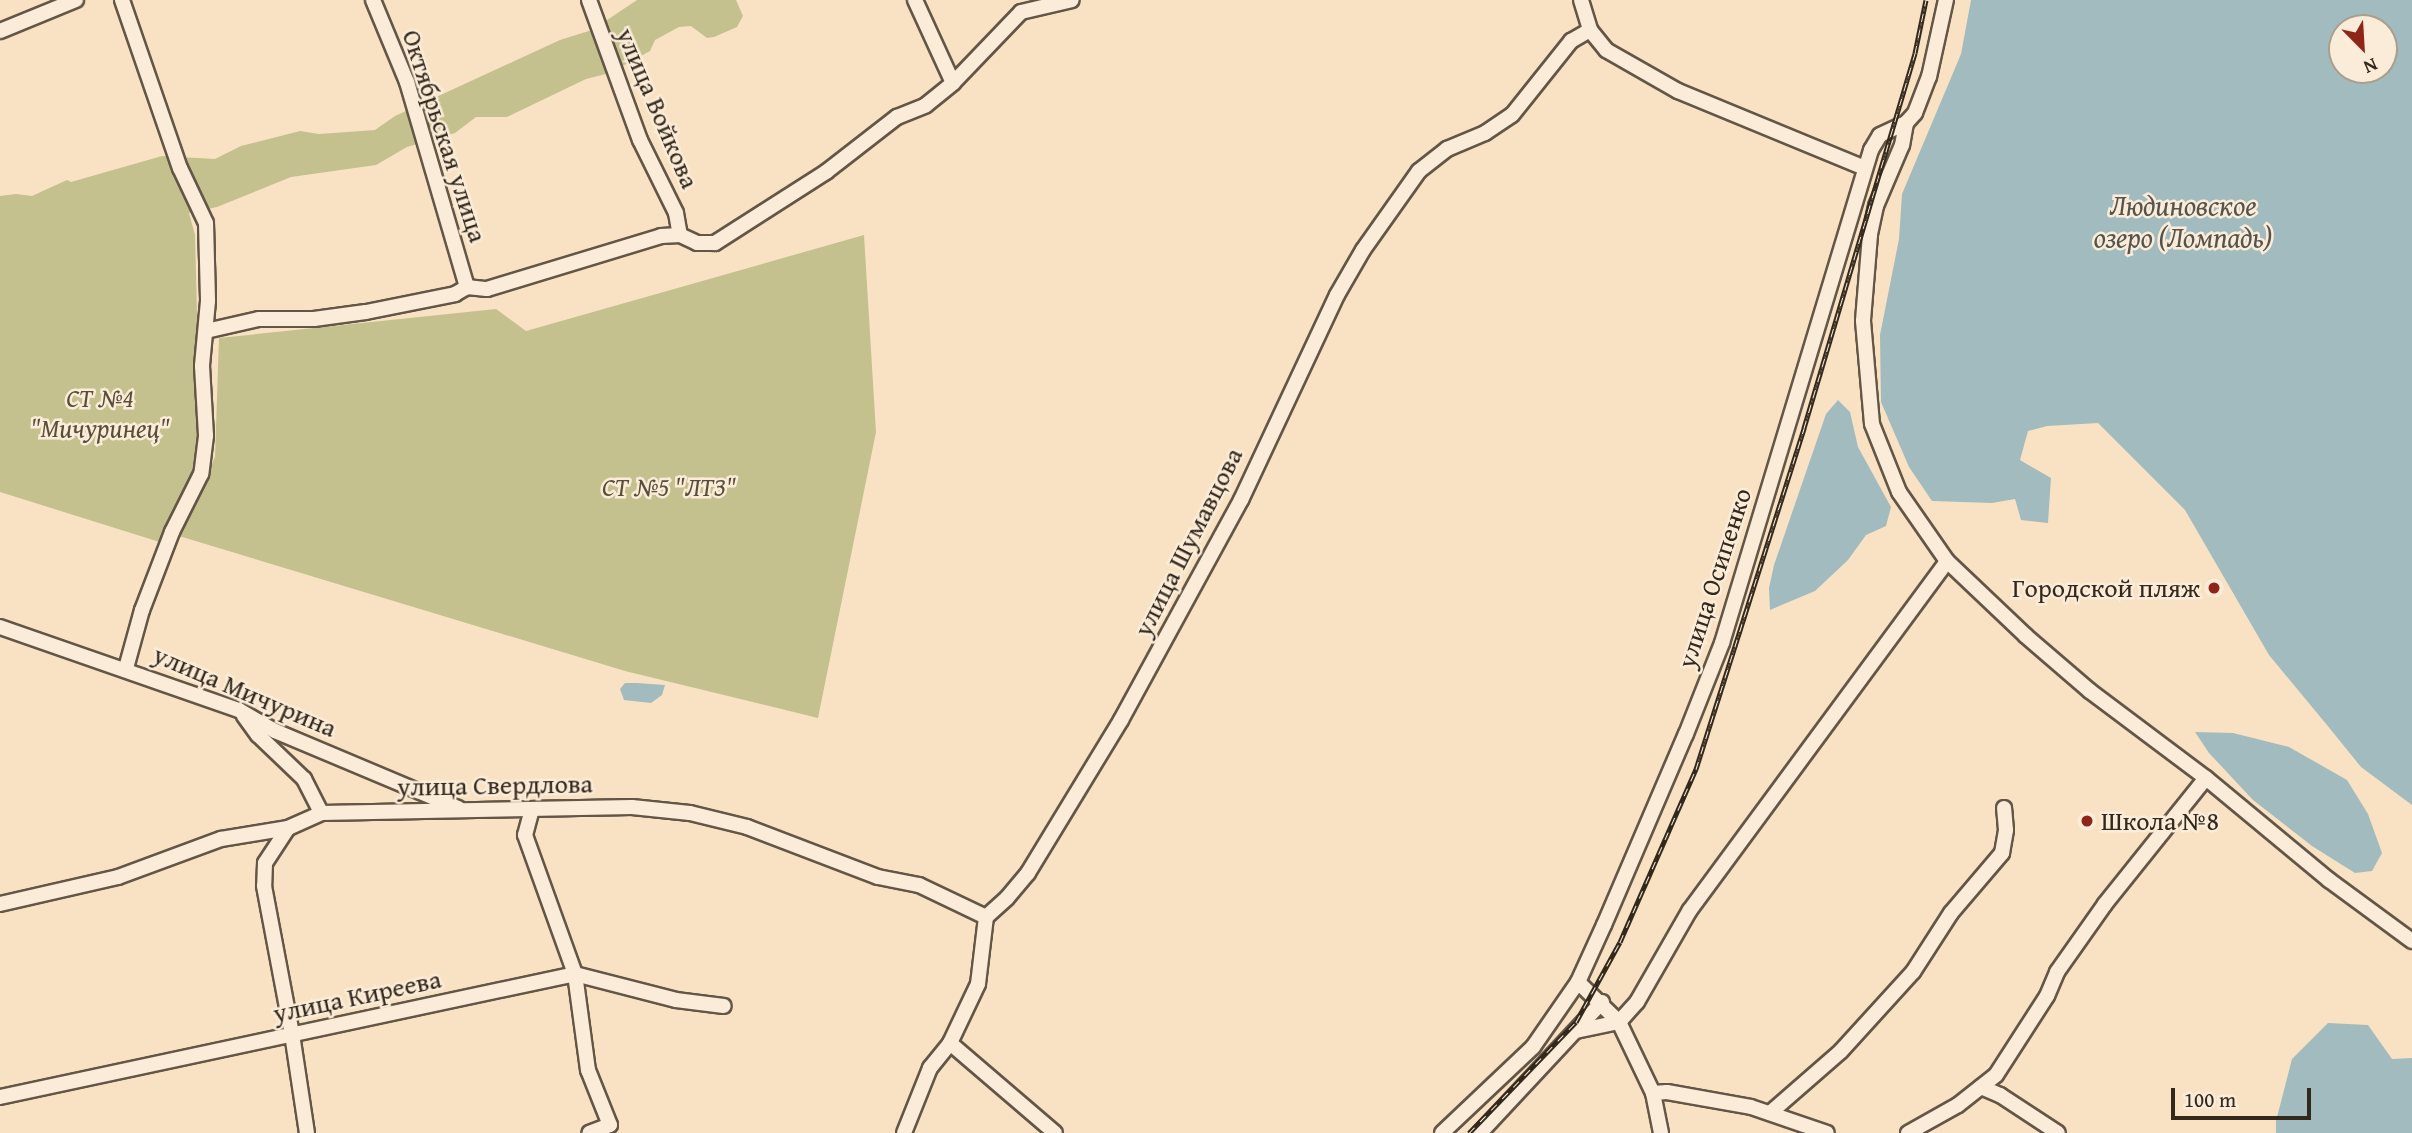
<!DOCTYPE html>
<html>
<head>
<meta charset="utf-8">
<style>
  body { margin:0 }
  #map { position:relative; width:2412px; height:1133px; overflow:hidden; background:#f8e2c3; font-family:"Gentium Book Plus",serif }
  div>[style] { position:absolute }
  .green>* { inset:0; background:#c5c18e }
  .water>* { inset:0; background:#a2bbbe }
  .roads { filter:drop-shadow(2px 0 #645646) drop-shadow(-2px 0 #645646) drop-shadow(0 2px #645646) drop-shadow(0 -2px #645646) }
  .minor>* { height:14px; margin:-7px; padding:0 7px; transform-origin:7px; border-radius:7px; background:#faecd8 }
  .rail>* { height:5px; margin-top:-2.5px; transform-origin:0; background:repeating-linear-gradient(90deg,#faecd8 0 8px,#33281c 0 16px); box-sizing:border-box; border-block:2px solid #33281c }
  .dots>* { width:19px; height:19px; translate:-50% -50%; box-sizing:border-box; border:4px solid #faecd8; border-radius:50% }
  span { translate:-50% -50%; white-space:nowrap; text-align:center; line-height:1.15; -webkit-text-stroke:5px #faecd8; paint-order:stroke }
  .street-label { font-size:26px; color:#33281c }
  .park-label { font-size:26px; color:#584e38; font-style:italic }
  .poi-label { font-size:26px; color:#33281c }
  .right { translate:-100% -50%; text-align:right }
  .left { translate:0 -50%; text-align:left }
  .water-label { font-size:28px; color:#54544d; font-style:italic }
  .north { position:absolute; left:2328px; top:14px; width:70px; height:70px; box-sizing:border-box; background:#faecd8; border:2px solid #aa9e8d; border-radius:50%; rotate:156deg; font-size:19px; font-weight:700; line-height:28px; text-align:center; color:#33281c }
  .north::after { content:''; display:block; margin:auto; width:24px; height:32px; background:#8f2418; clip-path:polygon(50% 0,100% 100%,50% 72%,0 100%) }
  .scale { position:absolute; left:2171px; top:1088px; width:140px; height:32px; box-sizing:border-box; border:4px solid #33281c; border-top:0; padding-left:9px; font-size:21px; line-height:24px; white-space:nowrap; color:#33281c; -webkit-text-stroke:5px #faecd8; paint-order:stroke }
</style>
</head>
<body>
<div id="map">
  <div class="green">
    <div style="clip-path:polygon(637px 0,736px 0,743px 16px,737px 27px,714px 37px,707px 38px,691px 26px,679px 27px,655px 40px,650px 51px,610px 73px,586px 79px,507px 117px,476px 117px,455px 133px,407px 147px,376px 165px,291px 177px,217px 207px,189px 213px,195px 235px,201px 467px,166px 544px,0 492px,0 196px,16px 194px,32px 196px,67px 180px,71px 182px,162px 156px,215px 159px,241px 146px,300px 131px,319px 134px,375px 130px,395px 116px,560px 40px,592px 30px)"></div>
    <div style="clip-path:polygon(864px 235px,876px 432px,818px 718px,625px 671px,179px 536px,215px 457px,219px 338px,496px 309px,526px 331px)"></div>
  </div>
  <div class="water">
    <div style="clip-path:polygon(evenodd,1971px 0,2412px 0,2412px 805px,2361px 767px,2327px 725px,2269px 655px,2185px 510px,2098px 423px,2047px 426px,2028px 431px,2020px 460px,2051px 478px,2048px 523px,2021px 520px,2015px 499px,1992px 503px,1932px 501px,1909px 467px,1881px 402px,1880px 335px,1899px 239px,1902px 194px,1961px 54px,1971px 0,2342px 28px,2384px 28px,2384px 70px,2342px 70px,2342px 28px)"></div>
    <div style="clip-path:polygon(1838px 400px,1850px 412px,1858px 447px,1891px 507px,1886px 526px,1866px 535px,1848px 560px,1815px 591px,1770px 610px,1769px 588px,1774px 565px,1826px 414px)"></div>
    <div style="clip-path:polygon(625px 683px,637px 683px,665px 685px,662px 695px,651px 703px,624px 700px,620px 689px)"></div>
    <div style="clip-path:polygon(2195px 732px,2233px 733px,2289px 747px,2347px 780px,2368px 814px,2382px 853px,2372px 871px,2355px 873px,2312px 846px,2253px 800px,2209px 753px)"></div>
    <div style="clip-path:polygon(2328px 1023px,2368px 1025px,2392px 1059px,2412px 1058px,2412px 1133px,2276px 1133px,2276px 1121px,2292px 1059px)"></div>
  </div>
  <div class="roads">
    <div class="minor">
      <div style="left:122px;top:0;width:178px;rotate:71deg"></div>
      <div style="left:180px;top:168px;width:61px;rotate:64.7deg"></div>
      <div style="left:206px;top:223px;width:78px;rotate:88.5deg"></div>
      <div style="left:208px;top:301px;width:65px;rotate:95.3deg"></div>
      <div style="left:202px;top:366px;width:70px;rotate:86.7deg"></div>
      <div style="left:206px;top:436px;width:38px;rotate:97deg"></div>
      <div style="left:201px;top:474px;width:65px;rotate:116.6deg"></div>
      <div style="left:172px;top:532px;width:84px;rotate:111deg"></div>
      <div style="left:142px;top:610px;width:60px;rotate:105.4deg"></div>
      <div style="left:373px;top:0;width:89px;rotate:67.5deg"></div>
      <div style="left:407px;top:82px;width:214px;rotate:73.7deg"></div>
      <div style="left:589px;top:0;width:149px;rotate:70deg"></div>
      <div style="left:640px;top:140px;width:81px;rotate:63.7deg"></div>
      <div style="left:676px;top:213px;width:22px;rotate:80deg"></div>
      <div style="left:915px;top:0;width:91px;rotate:65.4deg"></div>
      <div style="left:1581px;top:0;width:31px;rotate:73deg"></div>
      <div style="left:1590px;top:30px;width:26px;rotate:51deg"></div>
      <div style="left:1606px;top:50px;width:83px;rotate:29.7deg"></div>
      <div style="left:1678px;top:91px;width:202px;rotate:22.4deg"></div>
      <div style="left:0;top:31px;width:82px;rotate:-22.2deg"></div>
      <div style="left:1906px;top:123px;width:22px;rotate:100deg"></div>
      <div style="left:1902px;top:145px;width:66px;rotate:113.1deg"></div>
      <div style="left:1876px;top:206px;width:30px;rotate:102deg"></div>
      <div style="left:1870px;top:235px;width:86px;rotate:94.7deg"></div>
      <div style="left:1863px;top:321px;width:103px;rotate:85deg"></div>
      <div style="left:1872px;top:424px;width:73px;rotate:68.3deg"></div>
      <div style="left:1899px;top:492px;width:84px;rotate:55.2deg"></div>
      <div style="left:1947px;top:561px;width:109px;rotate:43.5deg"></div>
      <div style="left:2026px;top:636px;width:84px;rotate:40.7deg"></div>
      <div style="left:2090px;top:691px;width:145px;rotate:36.9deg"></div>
      <div style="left:2206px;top:778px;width:160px;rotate:39.7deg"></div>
      <div style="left:2329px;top:880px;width:103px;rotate:36.3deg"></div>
      <div style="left:206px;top:331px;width:54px;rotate:-12.8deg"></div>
      <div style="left:259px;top:319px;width:55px"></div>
      <div style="left:314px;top:319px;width:52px;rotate:-7.7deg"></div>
      <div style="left:366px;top:312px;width:91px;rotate:-11.4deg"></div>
      <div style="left:455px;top:294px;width:14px;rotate:-30deg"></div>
      <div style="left:467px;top:287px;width:20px;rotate:6deg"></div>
      <div style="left:487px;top:289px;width:182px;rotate:-16.9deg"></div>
      <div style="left:661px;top:236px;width:19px;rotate:-3deg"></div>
      <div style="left:680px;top:235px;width:19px;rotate:25deg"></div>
      <div style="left:697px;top:243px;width:18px"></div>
      <div style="left:715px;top:243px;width:132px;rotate:-32.6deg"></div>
      <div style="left:826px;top:172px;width:90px;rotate:-37.8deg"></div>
      <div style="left:897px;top:117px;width:31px;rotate:-22deg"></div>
      <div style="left:926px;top:105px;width:35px;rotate:-39deg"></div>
      <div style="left:953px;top:83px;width:98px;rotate:-46.2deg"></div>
      <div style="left:1021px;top:12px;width:52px;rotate:-13.2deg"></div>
      <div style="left:0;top:627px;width:253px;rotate:19.2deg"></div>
      <div style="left:239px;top:710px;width:42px;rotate:30.3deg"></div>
      <div style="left:275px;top:731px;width:199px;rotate:22.8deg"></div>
      <div style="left:244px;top:716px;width:24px;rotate:54deg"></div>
      <div style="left:258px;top:735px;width:64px;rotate:43.7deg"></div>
      <div style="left:304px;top:779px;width:38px;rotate:63deg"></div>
      <div style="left:532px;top:809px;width:27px;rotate:105deg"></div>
      <div style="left:525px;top:835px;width:148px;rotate:70.2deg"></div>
      <div style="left:575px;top:974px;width:97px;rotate:82.3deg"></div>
      <div style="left:588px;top:1070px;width:59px;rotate:68.2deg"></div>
      <div style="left:610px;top:1125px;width:22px;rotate:159deg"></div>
      <div style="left:288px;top:828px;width:42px;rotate:123.3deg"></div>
      <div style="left:265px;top:863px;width:23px;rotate:92deg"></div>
      <div style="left:264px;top:886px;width:151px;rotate:79.3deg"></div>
      <div style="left:292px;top:1034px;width:100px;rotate:81.4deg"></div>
      <div style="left:0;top:904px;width:121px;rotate:-12.9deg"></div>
      <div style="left:118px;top:877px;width:110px;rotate:-20.3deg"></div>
      <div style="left:221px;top:839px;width:68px;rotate:-9.3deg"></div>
      <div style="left:288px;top:828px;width:36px;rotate:-24deg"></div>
      <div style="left:321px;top:813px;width:311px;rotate:-1.1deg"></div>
      <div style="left:632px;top:807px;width:58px;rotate:5.9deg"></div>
      <div style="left:690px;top:813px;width:59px;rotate:13.8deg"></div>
      <div style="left:747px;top:827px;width:140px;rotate:20.9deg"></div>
      <div style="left:878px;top:877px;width:42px;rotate:11deg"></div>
      <div style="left:919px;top:885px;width:74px;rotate:25.5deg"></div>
      <div style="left:1578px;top:982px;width:57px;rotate:44.3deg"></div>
      <div style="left:1619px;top:1022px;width:79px;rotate:64.4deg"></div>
      <div style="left:1653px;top:1093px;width:41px;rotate:78.7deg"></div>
      <div style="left:1576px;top:1031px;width:44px;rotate:-11.8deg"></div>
      <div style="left:1619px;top:1022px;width:27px;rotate:-48deg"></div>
      <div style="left:1637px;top:1002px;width:106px;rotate:-60.1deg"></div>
      <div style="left:1690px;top:910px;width:433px;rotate:-53.6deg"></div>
      <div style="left:950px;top:1043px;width:138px;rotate:40.6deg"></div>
      <div style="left:1981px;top:1087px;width:21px;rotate:23deg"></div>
      <div style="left:2000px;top:1095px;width:69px;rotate:33.2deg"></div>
      <div style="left:1653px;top:1093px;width:14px;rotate:-4deg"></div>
      <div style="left:1667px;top:1092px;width:85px;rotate:10.1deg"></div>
      <div style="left:1751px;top:1107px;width:80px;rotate:18.9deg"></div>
      <div style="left:0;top:1097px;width:588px;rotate:-12.07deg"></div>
      <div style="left:575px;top:974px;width:104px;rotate:14.4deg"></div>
      <div style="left:676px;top:1000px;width:48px;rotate:7.1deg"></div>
      <div style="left:1770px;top:1113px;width:94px;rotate:-41.1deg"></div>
      <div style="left:1841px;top:1051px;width:107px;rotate:-47.7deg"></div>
      <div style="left:1913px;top:972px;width:70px;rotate:-57.2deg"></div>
      <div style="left:1951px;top:913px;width:79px;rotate:-49.6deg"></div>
      <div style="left:2002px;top:853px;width:23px;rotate:-80deg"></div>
      <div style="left:2006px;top:830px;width:22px;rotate:-95deg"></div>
      <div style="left:904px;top:1133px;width:70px;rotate:-68.2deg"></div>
      <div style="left:930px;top:1068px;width:32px;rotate:-51deg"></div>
      <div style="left:950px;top:1043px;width:65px;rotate:-64.6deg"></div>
      <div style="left:978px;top:984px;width:67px;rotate:-83.2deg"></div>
      <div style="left:986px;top:917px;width:28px;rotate:-42deg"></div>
      <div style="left:1007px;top:898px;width:33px;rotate:-50deg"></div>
      <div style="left:1028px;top:873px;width:179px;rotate:-58.7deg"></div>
      <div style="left:1121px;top:720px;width:251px;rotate:-61.4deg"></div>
      <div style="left:1241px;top:500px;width:226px;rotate:-64.9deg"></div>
      <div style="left:1337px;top:295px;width:52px;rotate:-60deg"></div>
      <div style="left:1363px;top:250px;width:97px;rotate:-54.7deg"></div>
      <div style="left:1419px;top:171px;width:36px;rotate:-38deg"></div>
      <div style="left:1447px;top:149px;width:41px;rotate:-22.8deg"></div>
      <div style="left:1485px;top:133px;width:32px;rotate:-34deg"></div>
      <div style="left:1512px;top:115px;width:95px;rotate:-51.4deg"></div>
      <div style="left:1571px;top:41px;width:22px;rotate:-30deg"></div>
      <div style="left:1442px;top:1133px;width:125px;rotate:-43.4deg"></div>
      <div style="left:1533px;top:1047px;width:79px;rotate:-55.3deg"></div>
      <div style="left:1578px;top:982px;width:63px;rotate:-65.5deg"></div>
      <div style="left:1604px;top:925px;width:208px;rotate:-66.8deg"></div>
      <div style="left:1686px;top:734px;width:98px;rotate:-68.4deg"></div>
      <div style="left:1722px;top:643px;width:515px;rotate:-73.18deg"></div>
      <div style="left:1871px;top:150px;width:17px;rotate:-59deg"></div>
      <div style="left:1880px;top:135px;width:29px;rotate:-25deg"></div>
      <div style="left:1906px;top:123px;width:13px;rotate:-48deg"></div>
      <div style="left:1915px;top:113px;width:39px;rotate:-69deg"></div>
      <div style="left:1929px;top:77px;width:79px;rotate:-77.6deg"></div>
      <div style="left:1480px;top:1133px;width:179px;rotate:-47deg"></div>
      <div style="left:1908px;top:1133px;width:57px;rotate:-29.2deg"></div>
      <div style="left:1958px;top:1105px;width:48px;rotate:-38.3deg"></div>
      <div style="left:1996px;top:1075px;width:94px;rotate:-57.2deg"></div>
      <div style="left:2047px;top:996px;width:26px;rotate:-67deg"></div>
      <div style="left:2057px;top:972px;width:83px;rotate:-54.8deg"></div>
      <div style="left:2105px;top:904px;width:161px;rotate:-51.3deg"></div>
    </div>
  </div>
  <div class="rail">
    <div style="left:1469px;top:1133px;width:154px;rotate:-46.1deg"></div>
    <div style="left:1576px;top:1022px;width:91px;rotate:-61.2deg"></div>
    <div style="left:1620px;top:942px;width:189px;rotate:-66.3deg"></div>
    <div style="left:1696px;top:769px;width:358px;rotate:-72.4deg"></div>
    <div style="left:1804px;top:428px;width:391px;rotate:-73.5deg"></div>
    <div style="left:1915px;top:53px;width:54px;rotate:-78.3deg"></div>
  </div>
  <div class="dots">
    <div style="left:2214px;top:588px;background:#8f2418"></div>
    <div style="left:2087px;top:821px;background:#8f2418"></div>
  </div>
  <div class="street-label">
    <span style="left:658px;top:108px;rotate:67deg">улица Войкова</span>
    <span style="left:445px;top:136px;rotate:72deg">Октябрьская улица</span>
    <span style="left:1188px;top:542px;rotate:-63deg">улица Шумавцова</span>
    <span style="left:1714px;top:578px;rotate:-72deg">улица Осипенко</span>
    <span style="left:245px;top:691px;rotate:23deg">улица Мичурина</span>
    <span style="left:495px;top:785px;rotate:-1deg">улица Свердлова</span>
    <span style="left:357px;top:996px;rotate:-12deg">улица Киреева</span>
  </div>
  <div class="park-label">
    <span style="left:100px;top:413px">СТ №4<br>"Мичуринец"</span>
    <span style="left:669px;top:487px">СТ №5 "ЛТЗ"</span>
  </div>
  <div class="poi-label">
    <span class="right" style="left:2200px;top:588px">Городской пляж</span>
    <span class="left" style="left:2101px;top:821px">Школа №8</span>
  </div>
  <div class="water-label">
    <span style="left:2183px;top:221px">Людиновское<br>озеро (Ломпадь)</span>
  </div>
  <div class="north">N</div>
  <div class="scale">100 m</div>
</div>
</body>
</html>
